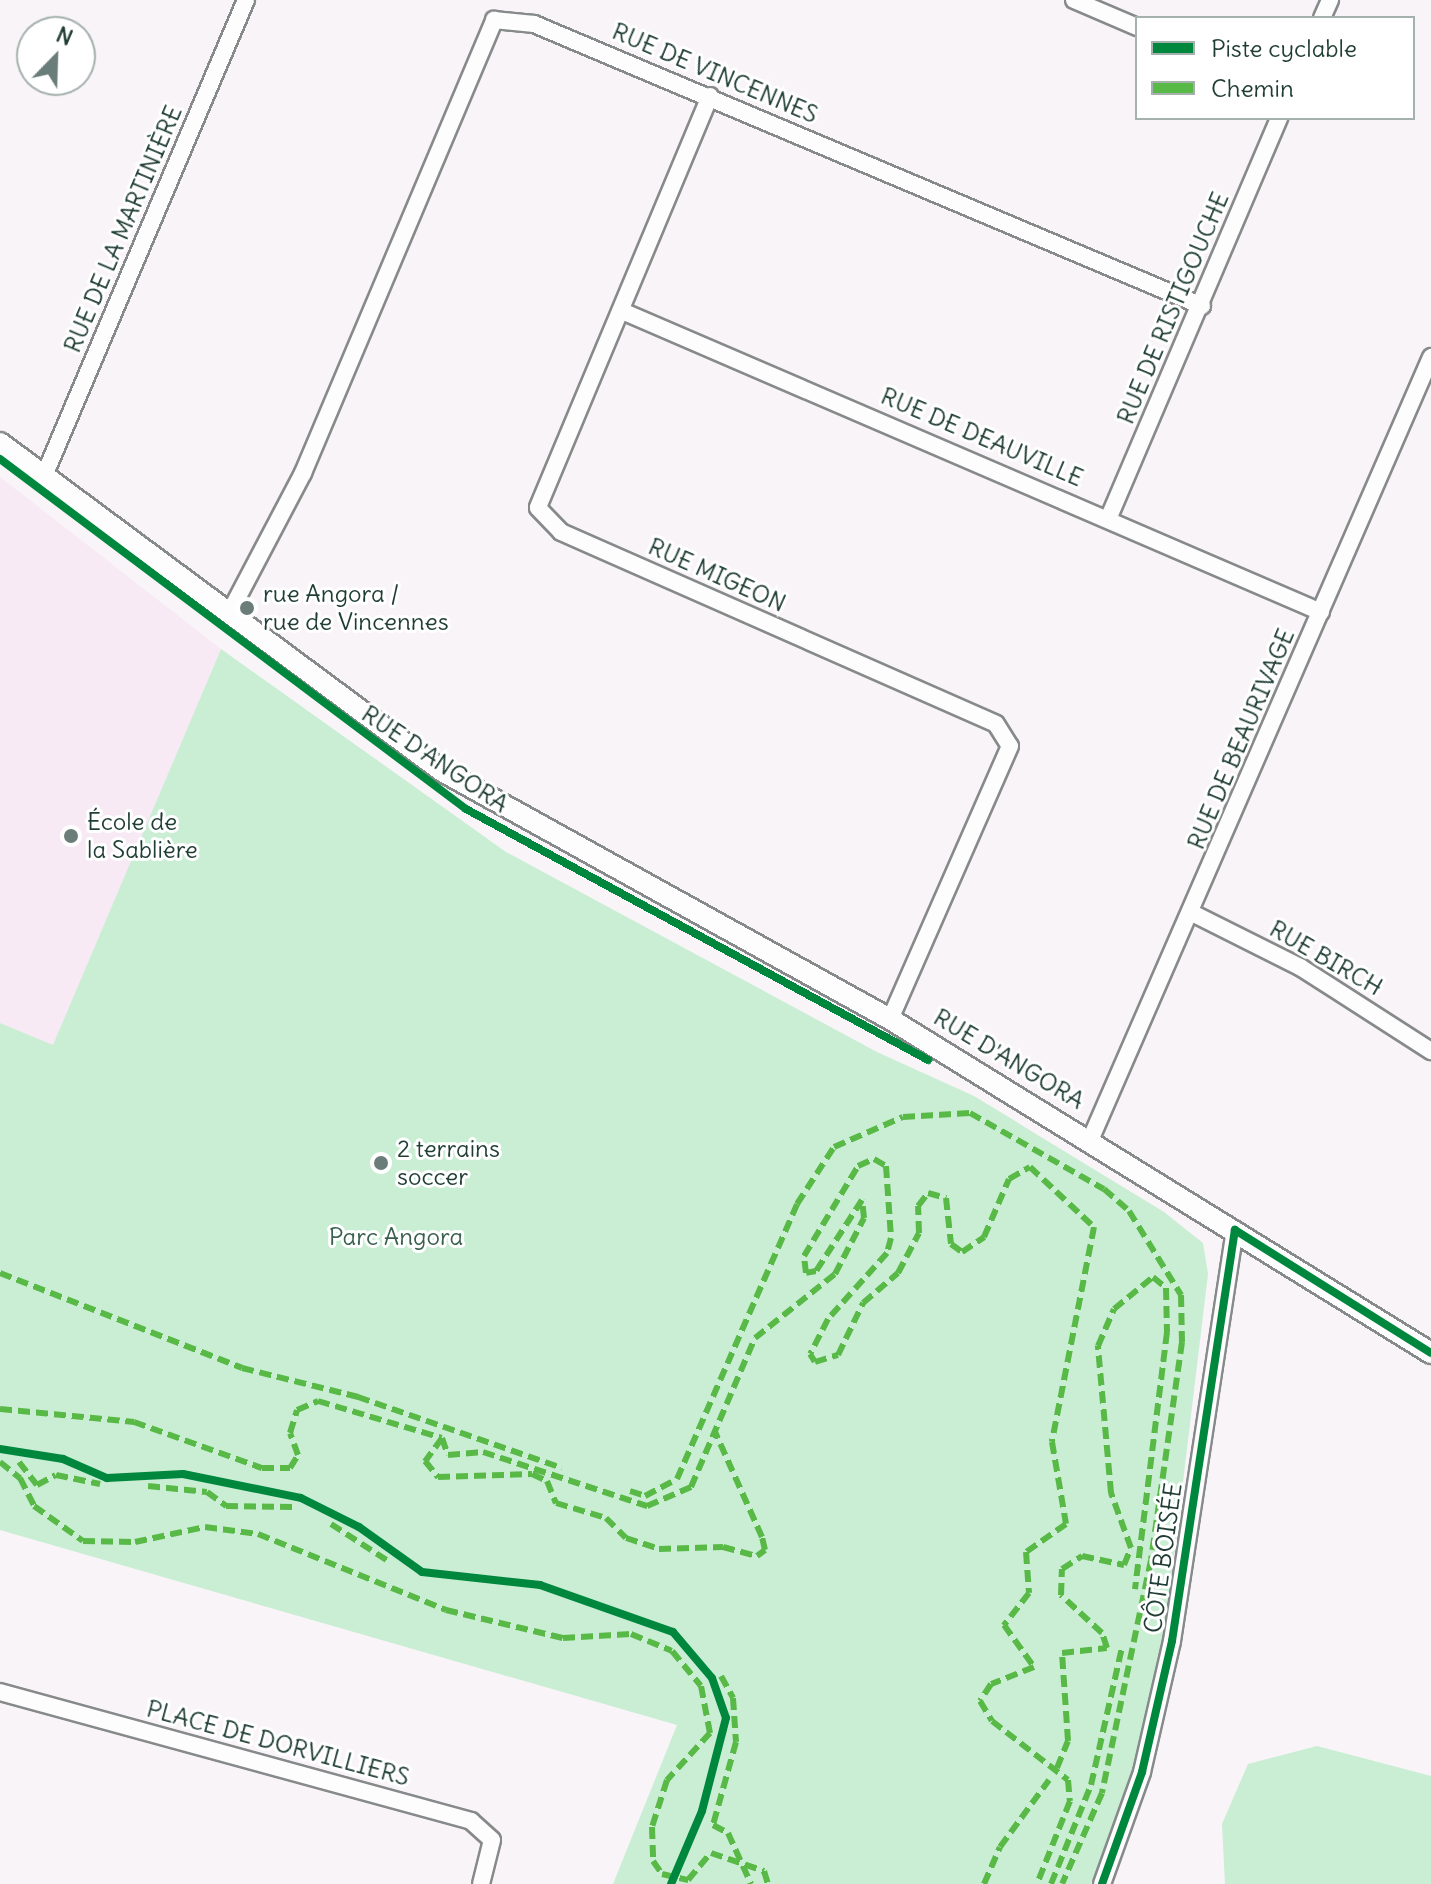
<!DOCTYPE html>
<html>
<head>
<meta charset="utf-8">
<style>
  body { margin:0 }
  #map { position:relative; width:1431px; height:1884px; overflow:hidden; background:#f9f4f8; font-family:Delius,sans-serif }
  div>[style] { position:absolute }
  .built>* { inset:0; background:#f7eaf5 }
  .green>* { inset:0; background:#c9eed4 }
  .roads { filter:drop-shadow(2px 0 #878a8a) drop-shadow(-2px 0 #878a8a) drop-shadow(0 2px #878a8a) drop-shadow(0 -2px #878a8a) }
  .minor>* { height:16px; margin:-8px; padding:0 8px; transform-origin:8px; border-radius:8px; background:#fefdfe }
  .tertiary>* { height:20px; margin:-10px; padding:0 10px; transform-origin:10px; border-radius:10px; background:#fefdfe }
  .quiet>* { height:6px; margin-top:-3px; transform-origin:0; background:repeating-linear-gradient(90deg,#58b947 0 12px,transparent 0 18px) }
  .cycleway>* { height:8px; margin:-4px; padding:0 4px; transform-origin:4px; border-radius:4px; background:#00873e }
  .dots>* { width:22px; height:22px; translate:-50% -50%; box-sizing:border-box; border:4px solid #fff; border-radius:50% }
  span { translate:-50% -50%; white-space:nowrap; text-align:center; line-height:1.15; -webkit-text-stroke:6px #fff; paint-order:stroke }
  .street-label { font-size:24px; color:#1f3d34 }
  .poi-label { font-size:24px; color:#1f3d34 }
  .left { translate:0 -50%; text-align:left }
  .park-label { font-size:24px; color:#395f4e }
  .legend { position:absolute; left:1135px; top:16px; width:280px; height:104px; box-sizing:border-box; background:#fff; border:2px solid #a5b1ae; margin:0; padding:10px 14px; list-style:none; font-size:24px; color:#1f3d34 }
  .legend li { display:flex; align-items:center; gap:16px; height:40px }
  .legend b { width:40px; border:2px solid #a5b1ae }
  .north { position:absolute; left:16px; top:16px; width:80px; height:80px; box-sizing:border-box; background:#fff; border:2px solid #a5b1ae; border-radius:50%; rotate:23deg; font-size:22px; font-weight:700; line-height:32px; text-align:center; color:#1f3d34 }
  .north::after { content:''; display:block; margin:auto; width:28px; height:36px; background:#6b7d79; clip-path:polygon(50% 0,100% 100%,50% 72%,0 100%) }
</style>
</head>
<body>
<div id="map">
  <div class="built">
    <div style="clip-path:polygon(0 477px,221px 649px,53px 1046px,0 1023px)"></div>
  </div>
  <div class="green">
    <div style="clip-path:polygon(221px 649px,506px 852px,877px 1052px,974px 1096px,1164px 1212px,1203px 1243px,1208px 1274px,1161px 1665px,1137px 1764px,1091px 1884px,613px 1884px,677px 1725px,0 1530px,0 1023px,53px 1045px)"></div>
    <div style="clip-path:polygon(1317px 1746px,1431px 1776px,1431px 1884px,1225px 1884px,1222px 1824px,1248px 1764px)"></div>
  </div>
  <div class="roads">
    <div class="minor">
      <div style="left:1074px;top:0;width:69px;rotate:23.2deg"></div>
      <div style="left:1322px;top:18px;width:20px;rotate:-66deg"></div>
      <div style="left:710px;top:96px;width:446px;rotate:112.7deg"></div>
      <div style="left:538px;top:508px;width:33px;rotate:46deg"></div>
      <div style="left:561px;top:532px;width:475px;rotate:23.8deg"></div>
      <div style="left:996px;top:724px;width:26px;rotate:58deg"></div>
      <div style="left:1010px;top:746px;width:298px;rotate:113.7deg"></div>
      <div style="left:622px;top:311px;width:761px;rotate:23.3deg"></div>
      <div style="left:44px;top:476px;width:517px;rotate:-67.01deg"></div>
      <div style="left:1109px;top:517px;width:434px;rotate:-66.9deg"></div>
      <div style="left:230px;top:612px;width:157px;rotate:-62.3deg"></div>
      <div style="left:303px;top:473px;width:492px;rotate:-67.1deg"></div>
      <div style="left:494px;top:20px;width:40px;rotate:5.7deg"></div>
      <div style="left:534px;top:24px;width:725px;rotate:22.89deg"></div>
      <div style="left:1192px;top:913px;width:121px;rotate:26.6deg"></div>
      <div style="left:1300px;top:967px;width:156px;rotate:32.7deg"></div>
      <div style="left:1091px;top:1138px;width:852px;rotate:-66.47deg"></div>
      <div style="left:0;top:1692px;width:488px;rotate:15.3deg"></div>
      <div style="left:471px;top:1821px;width:28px;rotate:42deg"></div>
      <div style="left:492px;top:1840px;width:45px;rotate:104deg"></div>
      <div style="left:1102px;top:1884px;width:119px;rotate:-70.3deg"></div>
      <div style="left:1142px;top:1772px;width:134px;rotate:-77.1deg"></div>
      <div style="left:1172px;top:1641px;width:416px;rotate:-81.3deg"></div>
    </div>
    <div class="tertiary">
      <div style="left:0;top:443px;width:550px;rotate:36.58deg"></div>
      <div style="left:442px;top:771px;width:512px;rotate:28.97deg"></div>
      <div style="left:890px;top:1019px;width:636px;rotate:31.69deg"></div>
    </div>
  </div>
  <div class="quiet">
    <div style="left:0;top:1273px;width:260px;rotate:21.4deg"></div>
    <div style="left:242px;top:1368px;width:120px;rotate:14deg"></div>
    <div style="left:358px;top:1397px;width:216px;rotate:19.2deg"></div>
    <div style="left:0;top:1409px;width:135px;rotate:5.5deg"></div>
    <div style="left:134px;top:1422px;width:136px;rotate:19.8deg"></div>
    <div style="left:262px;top:1468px;width:28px"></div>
    <div style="left:290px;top:1468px;width:15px;rotate:-58deg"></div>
    <div style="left:298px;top:1455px;width:23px;rotate:-110deg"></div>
    <div style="left:290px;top:1433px;width:24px;rotate:-73deg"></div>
    <div style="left:297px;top:1410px;width:23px;rotate:-23deg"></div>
    <div style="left:318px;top:1401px;width:129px;rotate:16.6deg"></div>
    <div style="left:442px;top:1438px;width:18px;rotate:71deg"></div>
    <div style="left:448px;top:1455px;width:35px;rotate:-5deg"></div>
    <div style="left:483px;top:1452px;width:173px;rotate:18.2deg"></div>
    <div style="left:647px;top:1506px;width:48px;rotate:-23.4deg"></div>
    <div style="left:691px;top:1487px;width:162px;rotate:-66.8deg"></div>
    <div style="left:755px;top:1338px;width:102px;rotate:-38.7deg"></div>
    <div style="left:835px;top:1274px;width:63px;rotate:-62.6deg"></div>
    <div style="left:864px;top:1218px;width:18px;rotate:-96deg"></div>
    <div style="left:862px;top:1200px;width:85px;rotate:122.9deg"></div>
    <div style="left:816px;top:1271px;width:10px;rotate:169deg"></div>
    <div style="left:806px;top:1273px;width:17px;rotate:-97deg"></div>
    <div style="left:804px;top:1256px;width:105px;rotate:-59deg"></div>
    <div style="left:858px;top:1166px;width:17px;rotate:-24deg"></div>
    <div style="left:874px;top:1159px;width:14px;rotate:30deg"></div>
    <div style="left:886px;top:1166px;width:72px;rotate:86deg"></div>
    <div style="left:891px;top:1238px;width:16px;rotate:105deg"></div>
    <div style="left:887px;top:1253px;width:89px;rotate:131.8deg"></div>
    <div style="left:828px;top:1319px;width:39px;rotate:117deg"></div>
    <div style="left:810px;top:1354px;width:9px;rotate:58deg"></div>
    <div style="left:815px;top:1362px;width:24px;rotate:-17deg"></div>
    <div style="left:838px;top:1355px;width:58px;rotate:-64.3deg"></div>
    <div style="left:863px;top:1303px;width:46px;rotate:-40.6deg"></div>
    <div style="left:898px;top:1273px;width:45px;rotate:-62.3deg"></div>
    <div style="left:919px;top:1233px;width:27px;rotate:-92deg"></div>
    <div style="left:918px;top:1206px;width:16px;rotate:-52deg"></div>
    <div style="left:928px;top:1193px;width:19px;rotate:16deg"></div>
    <div style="left:946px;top:1198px;width:46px;rotate:83.8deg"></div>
    <div style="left:951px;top:1244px;width:14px;rotate:36deg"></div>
    <div style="left:962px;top:1252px;width:27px;rotate:-34deg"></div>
    <div style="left:984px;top:1237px;width:63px;rotate:-66.7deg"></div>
    <div style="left:1009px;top:1179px;width:24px;rotate:-30deg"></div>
    <div style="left:1030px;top:1167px;width:88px;rotate:43.2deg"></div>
    <div style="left:1094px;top:1227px;width:219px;rotate:101.1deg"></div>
    <div style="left:1052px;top:1442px;width:83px;rotate:80.3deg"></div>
    <div style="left:1066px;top:1524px;width:49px;rotate:145deg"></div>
    <div style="left:1026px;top:1552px;width:41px;rotate:85.8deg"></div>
    <div style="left:1029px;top:1593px;width:41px;rotate:128deg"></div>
    <div style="left:1004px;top:1625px;width:52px;rotate:54.5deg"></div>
    <div style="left:1034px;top:1667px;width:46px;rotate:158.4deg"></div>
    <div style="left:991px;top:1684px;width:20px;rotate:123deg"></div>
    <div style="left:980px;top:1701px;width:23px;rotate:59deg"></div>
    <div style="left:992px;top:1721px;width:96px;rotate:37.8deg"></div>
    <div style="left:1068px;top:1780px;width:21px;rotate:85deg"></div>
    <div style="left:1070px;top:1801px;width:89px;rotate:111.7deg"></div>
    <div style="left:442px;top:1438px;width:29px;rotate:126deg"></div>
    <div style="left:425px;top:1461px;width:21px;rotate:51deg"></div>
    <div style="left:438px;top:1477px;width:94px;rotate:-1.8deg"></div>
    <div style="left:532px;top:1474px;width:17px;rotate:25deg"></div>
    <div style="left:547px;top:1481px;width:24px;rotate:68deg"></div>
    <div style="left:556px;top:1503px;width:52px;rotate:16.7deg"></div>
    <div style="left:606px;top:1518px;width:28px;rotate:45deg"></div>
    <div style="left:626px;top:1538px;width:35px;rotate:18deg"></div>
    <div style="left:659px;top:1549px;width:64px;rotate:-1.8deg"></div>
    <div style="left:723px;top:1547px;width:35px;rotate:15deg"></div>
    <div style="left:757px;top:1556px;width:10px;rotate:-37deg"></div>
    <div style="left:765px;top:1550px;width:13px;rotate:-103deg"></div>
    <div style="left:762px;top:1537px;width:115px;rotate:-114.1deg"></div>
    <div style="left:0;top:1462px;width:26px;rotate:39deg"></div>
    <div style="left:20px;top:1478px;width:31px;rotate:63deg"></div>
    <div style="left:34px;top:1506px;width:60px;rotate:35.5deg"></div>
    <div style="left:83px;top:1541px;width:52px;rotate:1.1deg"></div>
    <div style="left:135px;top:1542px;width:72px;rotate:-12.1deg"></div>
    <div style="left:205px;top:1527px;width:53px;rotate:7.5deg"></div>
    <div style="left:258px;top:1534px;width:203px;rotate:22deg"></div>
    <div style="left:446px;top:1610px;width:120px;rotate:13.5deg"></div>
    <div style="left:563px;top:1638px;width:68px;rotate:-3.4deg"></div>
    <div style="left:631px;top:1634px;width:44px;rotate:22.5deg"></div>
    <div style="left:672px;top:1651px;width:45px;rotate:50.4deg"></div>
    <div style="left:701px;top:1686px;width:48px;rotate:79.2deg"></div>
    <div style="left:710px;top:1733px;width:64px;rotate:132.5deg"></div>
    <div style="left:667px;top:1780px;width:49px;rotate:107.7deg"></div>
    <div style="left:652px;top:1827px;width:34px;rotate:88deg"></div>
    <div style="left:653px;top:1861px;width:16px;rotate:55deg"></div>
    <div style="left:662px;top:1874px;width:27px;rotate:13deg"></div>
    <div style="left:688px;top:1880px;width:35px;rotate:-50deg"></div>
    <div style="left:711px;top:1853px;width:56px;rotate:18.8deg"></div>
    <div style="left:764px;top:1871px;width:14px;rotate:73deg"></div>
    <div style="left:19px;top:1462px;width:29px;rotate:52deg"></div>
    <div style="left:37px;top:1485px;width:21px;rotate:-28deg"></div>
    <div style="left:56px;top:1475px;width:45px;rotate:11.6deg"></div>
    <div style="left:148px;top:1486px;width:59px;rotate:5.8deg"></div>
    <div style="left:207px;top:1492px;width:24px;rotate:36deg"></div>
    <div style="left:226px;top:1506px;width:68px;rotate:0.8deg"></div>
    <div style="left:630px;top:1491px;width:16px;rotate:18deg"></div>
    <div style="left:645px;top:1496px;width:36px;rotate:-28deg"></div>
    <div style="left:677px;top:1479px;width:300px;rotate:-66.4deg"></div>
    <div style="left:797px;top:1204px;width:68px;rotate:-57deg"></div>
    <div style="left:834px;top:1147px;width:75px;rotate:-23.5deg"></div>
    <div style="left:903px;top:1117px;width:67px;rotate:-3.4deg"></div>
    <div style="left:970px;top:1113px;width:154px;rotate:29.6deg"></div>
    <div style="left:1104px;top:1189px;width:33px;rotate:41deg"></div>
    <div style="left:1129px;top:1211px;width:99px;rotate:58.2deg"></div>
    <div style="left:1181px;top:1295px;width:47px;rotate:88.8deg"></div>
    <div style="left:1182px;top:1342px;width:220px;rotate:98.1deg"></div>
    <div style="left:1151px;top:1560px;width:238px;rotate:101.9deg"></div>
    <div style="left:1102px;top:1793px;width:99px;rotate:113.7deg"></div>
    <div style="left:331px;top:1524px;width:68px;rotate:33deg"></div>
    <div style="left:721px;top:1676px;width:25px;rotate:61deg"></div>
    <div style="left:733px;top:1698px;width:44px;rotate:86.1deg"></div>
    <div style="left:736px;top:1742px;width:86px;rotate:105.5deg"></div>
    <div style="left:713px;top:1825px;width:17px;rotate:28deg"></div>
    <div style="left:728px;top:1833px;width:56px;rotate:65.7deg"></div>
    <div style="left:1057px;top:1768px;width:29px;rotate:-68deg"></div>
    <div style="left:1068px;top:1741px;width:88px;rotate:-93.9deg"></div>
    <div style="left:1062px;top:1653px;width:45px;rotate:-6.3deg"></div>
    <div style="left:1107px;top:1648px;width:16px;rotate:-108deg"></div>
    <div style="left:1102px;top:1633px;width:56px;rotate:-137.2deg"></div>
    <div style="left:1061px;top:1595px;width:26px;rotate:-88deg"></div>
    <div style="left:1062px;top:1569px;width:24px;rotate:-33deg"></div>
    <div style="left:1082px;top:1556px;width:43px;rotate:12.1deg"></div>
    <div style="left:1124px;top:1565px;width:18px;rotate:-68deg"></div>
    <div style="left:1131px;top:1548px;width:59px;rotate:-110deg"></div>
    <div style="left:1111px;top:1493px;width:148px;rotate:-95.1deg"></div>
    <div style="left:1098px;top:1346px;width:40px;rotate:-66.6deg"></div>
    <div style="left:1114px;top:1309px;width:50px;rotate:-39.4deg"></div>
    <div style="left:1153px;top:1277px;width:17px;rotate:40deg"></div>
    <div style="left:1166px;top:1288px;width:44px;rotate:88.7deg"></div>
    <div style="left:1167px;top:1332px;width:259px;rotate:97.1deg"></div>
    <div style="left:984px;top:1884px;width:40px;rotate:-66.6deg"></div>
    <div style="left:1000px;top:1847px;width:83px;rotate:-53.8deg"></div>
    <div style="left:1051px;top:1884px;width:107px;rotate:-68deg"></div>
    <div style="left:1091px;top:1785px;width:141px;rotate:-77.3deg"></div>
  </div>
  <div class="cycleway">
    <div style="left:0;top:459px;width:583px;rotate:36.91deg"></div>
    <div style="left:466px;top:809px;width:526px;rotate:28.51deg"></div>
    <div style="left:0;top:1449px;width:64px;rotate:9deg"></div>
    <div style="left:63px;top:1459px;width:48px;rotate:23.4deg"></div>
    <div style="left:107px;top:1478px;width:76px;rotate:-3deg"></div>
    <div style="left:183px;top:1474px;width:120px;rotate:11.5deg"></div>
    <div style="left:301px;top:1498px;width:65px;rotate:26.6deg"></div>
    <div style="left:359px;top:1527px;width:77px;rotate:35.5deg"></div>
    <div style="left:422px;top:1572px;width:119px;rotate:6.3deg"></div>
    <div style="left:540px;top:1585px;width:141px;rotate:19.5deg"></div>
    <div style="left:673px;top:1632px;width:60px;rotate:49.7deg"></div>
    <div style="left:712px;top:1678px;width:42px;rotate:70.7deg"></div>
    <div style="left:726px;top:1718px;width:96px;rotate:104.5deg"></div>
    <div style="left:702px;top:1811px;width:79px;rotate:113deg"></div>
    <div style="left:1102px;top:1884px;width:119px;rotate:-70.3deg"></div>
    <div style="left:1142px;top:1772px;width:134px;rotate:-77.1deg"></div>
    <div style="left:1172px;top:1641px;width:416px;rotate:-81.3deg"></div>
    <div style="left:1235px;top:1230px;width:231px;rotate:32.1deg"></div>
  </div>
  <div class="dots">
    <div style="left:247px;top:608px;background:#6b7d79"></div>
    <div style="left:71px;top:836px;background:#6b7d79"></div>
    <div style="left:381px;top:1163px;background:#6b7d79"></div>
  </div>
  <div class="street-label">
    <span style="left:715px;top:73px;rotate:23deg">RUE DE VINCENNES</span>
    <span style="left:123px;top:229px;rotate:-67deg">RUE DE LA MARTINIÈRE</span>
    <span style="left:1173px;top:308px;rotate:-67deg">RUE DE RISTIGOUCHE</span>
    <span style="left:982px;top:437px;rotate:23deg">RUE DE DEAUVILLE</span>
    <span style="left:717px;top:575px;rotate:24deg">RUE MIGEON</span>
    <span style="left:1241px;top:739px;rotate:-67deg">RUE DE BEAURIVAGE</span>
    <span style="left:435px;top:759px;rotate:34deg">RUE D'ANGORA</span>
    <span style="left:1326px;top:958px;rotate:30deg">RUE BIRCH</span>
    <span style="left:1009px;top:1059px;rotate:31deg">RUE D'ANGORA</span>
    <span style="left:1163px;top:1558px;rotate:-82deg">CÔTE BOISÉE</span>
    <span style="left:278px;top:1743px;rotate:15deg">PLACE DE DORVILLIERS</span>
  </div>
  <div class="poi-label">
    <span class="left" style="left:263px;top:608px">rue Angora /<br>rue de Vincennes</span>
    <span class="left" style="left:87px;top:836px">École de<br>la Sablière</span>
    <span class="left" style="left:397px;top:1163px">2 terrains<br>soccer</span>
  </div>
  <div class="park-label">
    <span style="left:396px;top:1237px">Parc Angora</span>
  </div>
  <ul class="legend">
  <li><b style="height:10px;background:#00873e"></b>Piste cyclable</li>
  <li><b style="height:10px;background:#58b947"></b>Chemin</li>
  </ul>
  <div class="north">N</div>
</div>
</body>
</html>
